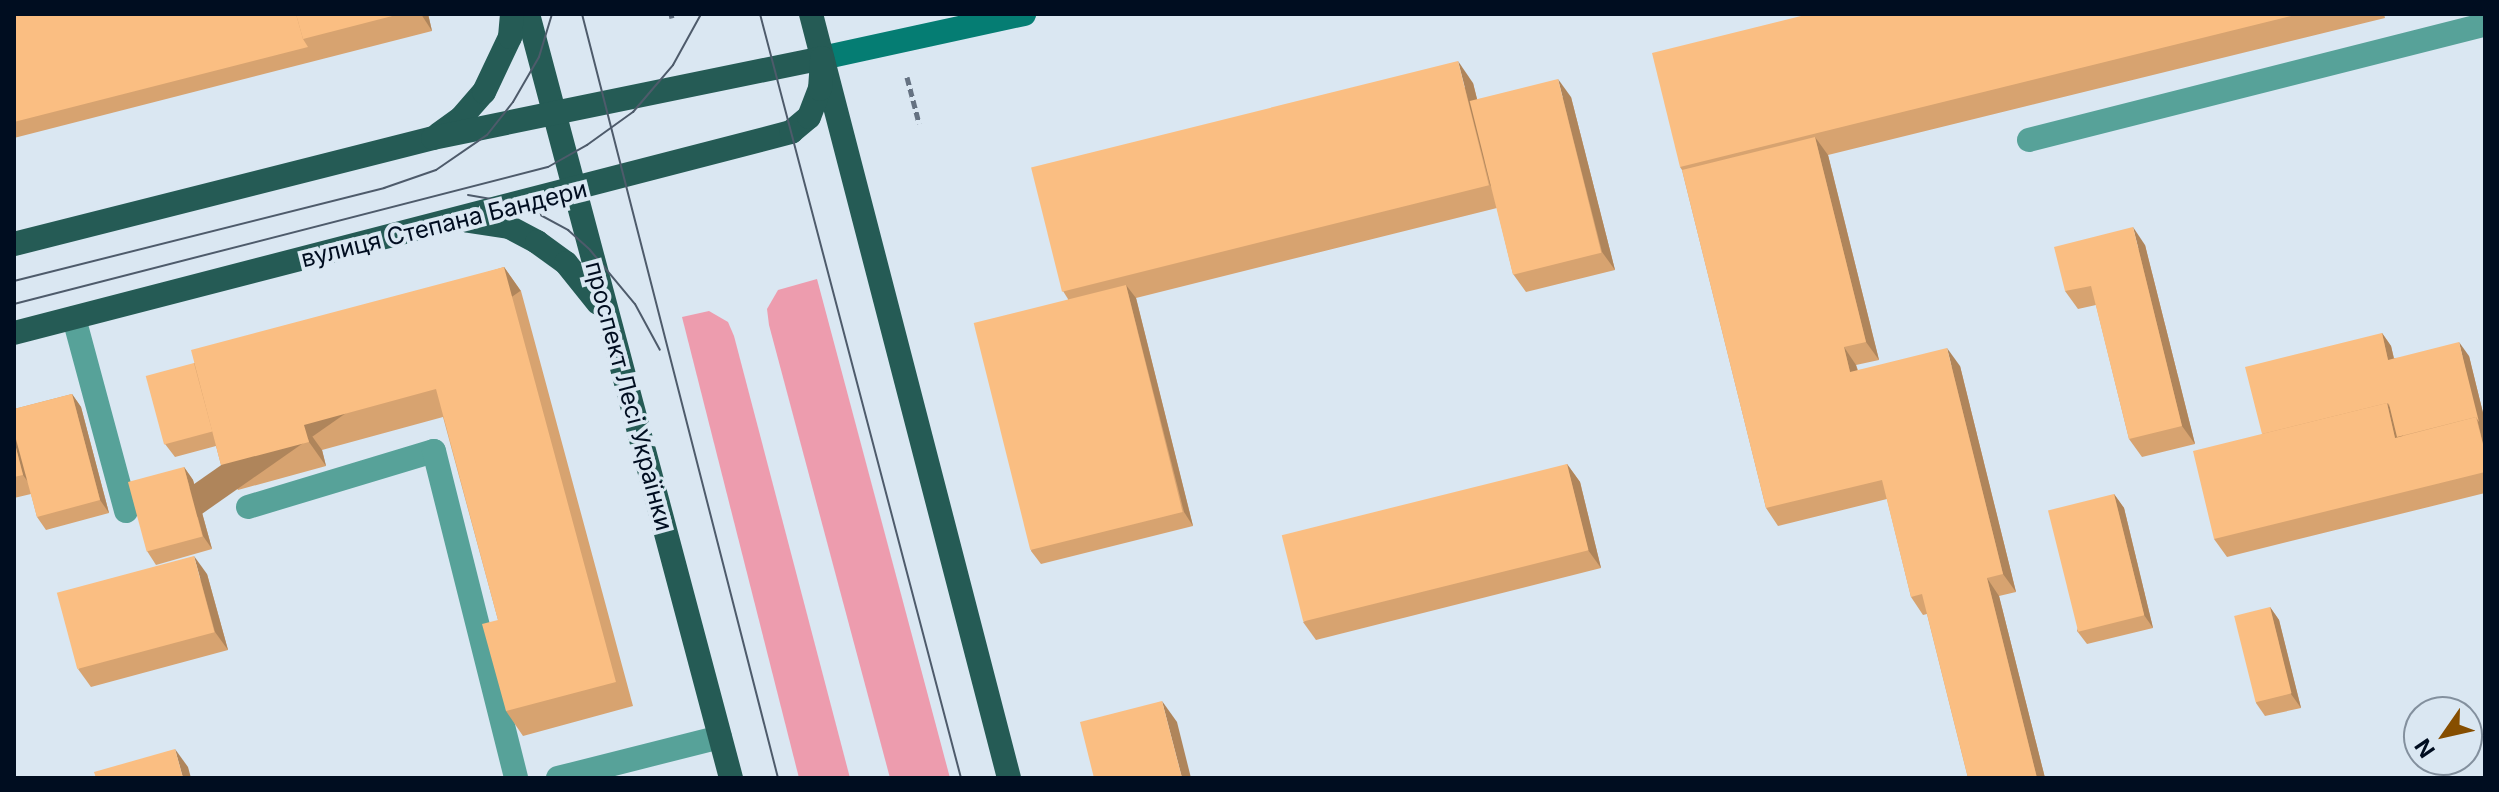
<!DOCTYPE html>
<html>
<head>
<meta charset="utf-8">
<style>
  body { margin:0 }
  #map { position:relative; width:2499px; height:792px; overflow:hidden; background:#dae7f2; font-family:Inter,sans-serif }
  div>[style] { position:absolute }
  .green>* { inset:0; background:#ed9cae }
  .path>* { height:5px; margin-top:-2.5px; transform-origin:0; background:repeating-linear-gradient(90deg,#657282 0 8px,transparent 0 12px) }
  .lane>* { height:24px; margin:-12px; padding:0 12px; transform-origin:12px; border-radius:12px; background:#57a299 }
  .secondary>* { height:24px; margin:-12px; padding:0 12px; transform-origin:12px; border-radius:12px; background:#057d73 }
  .primary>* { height:24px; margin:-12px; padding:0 12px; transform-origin:12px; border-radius:12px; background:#255b55 }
  .tram>* { height:2px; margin:-1px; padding:0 1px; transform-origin:1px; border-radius:1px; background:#4e5b6b }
  .wall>* { inset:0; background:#d7a370 }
  .shaded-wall>* { inset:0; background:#af855b; transform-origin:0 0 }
  .building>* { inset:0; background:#fabe82; transform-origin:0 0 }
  span { translate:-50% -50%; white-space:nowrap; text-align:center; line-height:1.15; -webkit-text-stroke:8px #dae7f2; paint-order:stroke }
  .street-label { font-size:24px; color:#000d20 }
  .frame { position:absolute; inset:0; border:16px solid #000d20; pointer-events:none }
  .north { position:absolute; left:2403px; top:696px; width:80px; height:80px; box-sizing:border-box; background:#dae7f2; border:2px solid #83909e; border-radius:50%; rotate:236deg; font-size:22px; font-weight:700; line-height:32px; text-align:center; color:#000d20 }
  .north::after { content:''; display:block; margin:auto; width:28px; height:36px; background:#864e00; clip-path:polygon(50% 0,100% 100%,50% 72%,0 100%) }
</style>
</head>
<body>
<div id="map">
  <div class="green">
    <div style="clip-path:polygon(817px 279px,950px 778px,890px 778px,769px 325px,767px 309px,778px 290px)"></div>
    <div style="clip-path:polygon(709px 311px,728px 322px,734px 336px,850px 778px,799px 778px,682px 317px)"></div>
  </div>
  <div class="path">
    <div style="left:671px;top:14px;width:4px;rotate:76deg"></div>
    <div style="left:907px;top:77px;width:48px;rotate:75.4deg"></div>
  </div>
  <div class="lane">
    <div style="left:2029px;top:140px;width:470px;rotate:-14.2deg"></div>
    <div style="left:74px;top:318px;width:200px;rotate:74.9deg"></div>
    <div style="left:248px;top:507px;width:194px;rotate:-16.8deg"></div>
    <div style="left:434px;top:451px;width:337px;rotate:75.9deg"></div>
    <div style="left:558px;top:778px;width:167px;rotate:-14.2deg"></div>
  </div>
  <div class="secondary">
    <div style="left:822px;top:58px;width:207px;rotate:-12.3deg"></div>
  </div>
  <div class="primary">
    <div style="left:528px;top:14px;width:791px;rotate:75.12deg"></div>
    <div style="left:811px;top:14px;width:789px;rotate:75.47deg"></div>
    <div style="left:439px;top:134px;width:27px;rotate:-36deg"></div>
    <div style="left:461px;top:118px;width:35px;rotate:-49deg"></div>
    <div style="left:484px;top:92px;width:61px;rotate:-64.7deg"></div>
    <div style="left:510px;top:37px;width:23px;rotate:-85deg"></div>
    <div style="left:469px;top:221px;width:40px;rotate:8.5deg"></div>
    <div style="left:509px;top:227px;width:32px;rotate:28deg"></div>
    <div style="left:537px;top:242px;width:36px;rotate:36deg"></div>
    <div style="left:566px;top:263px;width:51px;rotate:51.3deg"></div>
    <div style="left:14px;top:244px;width:432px;rotate:-14.2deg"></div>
    <div style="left:433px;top:138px;width:397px;rotate:-11.6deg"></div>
    <div style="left:14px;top:333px;width:803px;rotate:-14.5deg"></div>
    <div style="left:791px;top:132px;width:23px;rotate:-40deg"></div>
    <div style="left:809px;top:117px;width:30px;rotate:-69deg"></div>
    <div style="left:820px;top:89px;width:31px;rotate:-86deg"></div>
  </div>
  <div class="tram">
    <div style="left:582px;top:14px;width:789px;rotate:75.61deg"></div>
    <div style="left:760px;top:14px;width:790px;rotate:75.26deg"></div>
    <div style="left:468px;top:195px;width:53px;rotate:9.8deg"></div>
    <div style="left:520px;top:204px;width:55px;rotate:28.4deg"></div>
    <div style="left:568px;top:230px;width:30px;rotate:42deg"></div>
    <div style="left:590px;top:250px;width:70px;rotate:50.2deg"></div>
    <div style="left:635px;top:304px;width:52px;rotate:61.5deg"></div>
    <div style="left:14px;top:281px;width:382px;rotate:-14.1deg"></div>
    <div style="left:384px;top:188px;width:55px;rotate:-19.1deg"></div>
    <div style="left:436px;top:170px;width:62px;rotate:-34.5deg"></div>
    <div style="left:487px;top:135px;width:42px;rotate:-51.8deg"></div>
    <div style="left:513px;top:102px;width:52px;rotate:-60deg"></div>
    <div style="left:539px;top:57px;width:45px;rotate:-73.2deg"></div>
    <div style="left:14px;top:304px;width:551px;rotate:-14.39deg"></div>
    <div style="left:548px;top:167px;width:45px;rotate:-29.4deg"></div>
    <div style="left:587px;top:145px;width:57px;rotate:-35.7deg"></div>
    <div style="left:633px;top:112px;width:62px;rotate:-49.6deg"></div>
    <div style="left:673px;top:65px;width:58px;rotate:-61.2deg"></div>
  </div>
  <div class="wall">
    <div style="clip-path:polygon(14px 14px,428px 14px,432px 31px,14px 138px)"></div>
    <div style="clip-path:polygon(1809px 14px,2384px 14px,2385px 18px,1828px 155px,1879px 360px,1856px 365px,1858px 370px,1960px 366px,2016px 592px,1999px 596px,2045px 778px,1968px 778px,1927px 614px,1923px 615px,1911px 597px,1887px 499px,1778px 526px,1766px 508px,1682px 170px,1680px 167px)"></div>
    <div style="clip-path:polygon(1473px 83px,1477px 99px,1571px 97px,1615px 270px,1526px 292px,1513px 274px,1497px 208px,1136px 298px,1193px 526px,1041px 564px,1031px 551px,1068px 299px,1063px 291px)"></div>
    <div style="clip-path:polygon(2145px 245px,2195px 444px,2142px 457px,2129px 439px,2096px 305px,2078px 309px,2065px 291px)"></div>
    <div style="clip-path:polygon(504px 267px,521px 291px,633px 706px,523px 736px,506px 711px,498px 620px,443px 417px,322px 450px,326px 466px,238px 490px,221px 465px,216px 446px,175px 457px,165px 444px,194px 363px)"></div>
    <div style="clip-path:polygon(2382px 333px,2391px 346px,2394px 358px,2469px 356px,2485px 421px,2485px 493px,2227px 557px,2214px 539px,2262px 434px)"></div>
    <div style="clip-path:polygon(72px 394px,81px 407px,109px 513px,46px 530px,37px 517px,31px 494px,14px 498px,14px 409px)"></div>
    <div style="clip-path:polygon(1567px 464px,1580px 482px,1601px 568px,1316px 640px,1303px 622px)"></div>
    <div style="clip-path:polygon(184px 467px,193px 480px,212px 549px,156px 565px,147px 551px)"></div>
    <div style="clip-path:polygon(2114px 494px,2124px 508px,2153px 628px,2087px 644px,2077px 631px)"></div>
    <div style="clip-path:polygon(207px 574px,228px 650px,91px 687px,78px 669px)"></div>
    <div style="clip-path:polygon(2270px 607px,2279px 620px,2301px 708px,2265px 716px,2256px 703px)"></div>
  </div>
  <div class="shaded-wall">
    <div style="clip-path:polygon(421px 14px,428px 14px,432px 31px)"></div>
    <div style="clip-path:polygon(1458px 61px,1473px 83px,1504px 206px,1490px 185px)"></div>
    <div style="clip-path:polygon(1558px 79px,1571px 97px,1615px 270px,1602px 252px)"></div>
    <div style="clip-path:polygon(1815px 137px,1828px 155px,1879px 360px,1866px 342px)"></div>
    <div style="clip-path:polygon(2133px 227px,2145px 245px,2195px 444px,2182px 426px)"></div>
    <div style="left:504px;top:267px;width:29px;height:430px;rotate:55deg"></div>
    <div style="clip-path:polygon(1126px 285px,1136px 298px,1193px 526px,1184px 512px)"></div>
    <div style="clip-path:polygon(2382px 333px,2391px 346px,2397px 373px,2388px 360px)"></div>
    <div style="clip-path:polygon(2459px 342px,2469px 356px,2485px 421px,2485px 452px)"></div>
    <div style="clip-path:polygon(1844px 347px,1856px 365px,1862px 390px,1850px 372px)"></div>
    <div style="clip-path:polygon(1947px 348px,1960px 366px,2016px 592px,2003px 574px)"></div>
    <div style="clip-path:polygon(72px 394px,81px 407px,109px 513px,100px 500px)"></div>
    <div style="clip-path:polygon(2387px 403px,2400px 421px,2404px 441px,2395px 438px)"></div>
    <div style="clip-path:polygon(14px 419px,36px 493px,23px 475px,14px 440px)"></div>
    <div style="clip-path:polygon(304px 425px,322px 450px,326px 466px,309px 442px)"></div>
    <div style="clip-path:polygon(1567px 464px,1580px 482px,1601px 568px,1588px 550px)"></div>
    <div style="clip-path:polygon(184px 467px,193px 480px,212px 549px,203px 536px)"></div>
    <div style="clip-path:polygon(2114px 494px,2124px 508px,2153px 628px,2144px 615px)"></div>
    <div style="clip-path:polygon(194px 556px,207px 574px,228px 650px,215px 632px)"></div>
    <div style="clip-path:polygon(1987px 578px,1999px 596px,2045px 778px,2037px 778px)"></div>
    <div style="clip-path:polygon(2270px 607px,2279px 620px,2301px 708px,2291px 694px)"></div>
    <div style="clip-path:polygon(1162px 701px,1177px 722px,1191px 778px,1182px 778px)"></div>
    <div style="clip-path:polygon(175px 749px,188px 767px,191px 778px,183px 778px)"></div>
  </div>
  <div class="building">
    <div style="clip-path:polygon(14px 14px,296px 14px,303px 39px,308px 47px,14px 122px)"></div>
    <div style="clip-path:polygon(296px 14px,400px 14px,303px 39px)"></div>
    <div style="clip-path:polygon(1809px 14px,2299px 14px,1680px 167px,1652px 53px)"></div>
    <div style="left:1458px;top:61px;width:128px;height:440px;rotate:76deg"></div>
    <div style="left:1558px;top:79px;width:179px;height:91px;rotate:76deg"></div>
    <div style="clip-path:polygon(1815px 137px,1866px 342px,1844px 347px,1850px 372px,1947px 348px,2003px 574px,1987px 578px,2037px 778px,1968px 778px,1922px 594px,1911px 597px,1882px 480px,1766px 508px,1682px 170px)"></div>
    <div style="clip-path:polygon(2133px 227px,2182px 426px,2129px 439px,2091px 286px,2065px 291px,2054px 247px)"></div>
    <div style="clip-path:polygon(504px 267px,616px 682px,506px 711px,482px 624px,498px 620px,436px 389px,304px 425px,309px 442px,221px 465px,191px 350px)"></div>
    <div style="left:1126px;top:285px;width:234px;height:157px;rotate:76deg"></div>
    <div style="clip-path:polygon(2382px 333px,2388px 360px,2459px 342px,2479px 422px,2476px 417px,2397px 437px,2389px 404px,2387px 403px,2262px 434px,2245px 367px)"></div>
    <div style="left:194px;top:363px;width:71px;height:50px;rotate:75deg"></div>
    <div style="clip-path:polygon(72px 394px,100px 500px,37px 517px,14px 432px,14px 409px)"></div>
    <div style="clip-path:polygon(2387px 403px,2395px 438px,2476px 417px,2485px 452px,2485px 472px,2214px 539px,2193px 451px)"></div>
    <div style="clip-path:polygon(14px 440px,23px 475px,14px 477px)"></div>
    <div style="left:1567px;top:464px;width:89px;height:294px;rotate:76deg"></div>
    <div style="left:184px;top:467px;width:72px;height:58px;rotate:75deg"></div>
    <div style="left:2114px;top:494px;width:125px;height:68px;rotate:76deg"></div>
    <div style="left:194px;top:556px;width:79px;height:142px;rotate:75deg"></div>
    <div style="left:2270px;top:607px;width:89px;height:37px;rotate:76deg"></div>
    <div style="clip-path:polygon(1162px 701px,1182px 778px,1094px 778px,1080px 722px)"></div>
    <div style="clip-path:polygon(175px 749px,183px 778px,96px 778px,94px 772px)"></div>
  </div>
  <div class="street-label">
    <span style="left:444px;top:224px;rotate:-14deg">вулиця Степана Бандери</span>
    <span style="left:629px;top:396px;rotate:75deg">проспект Лесі Українки</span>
  </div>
  <div class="frame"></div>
  <div class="north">N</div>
</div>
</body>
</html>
